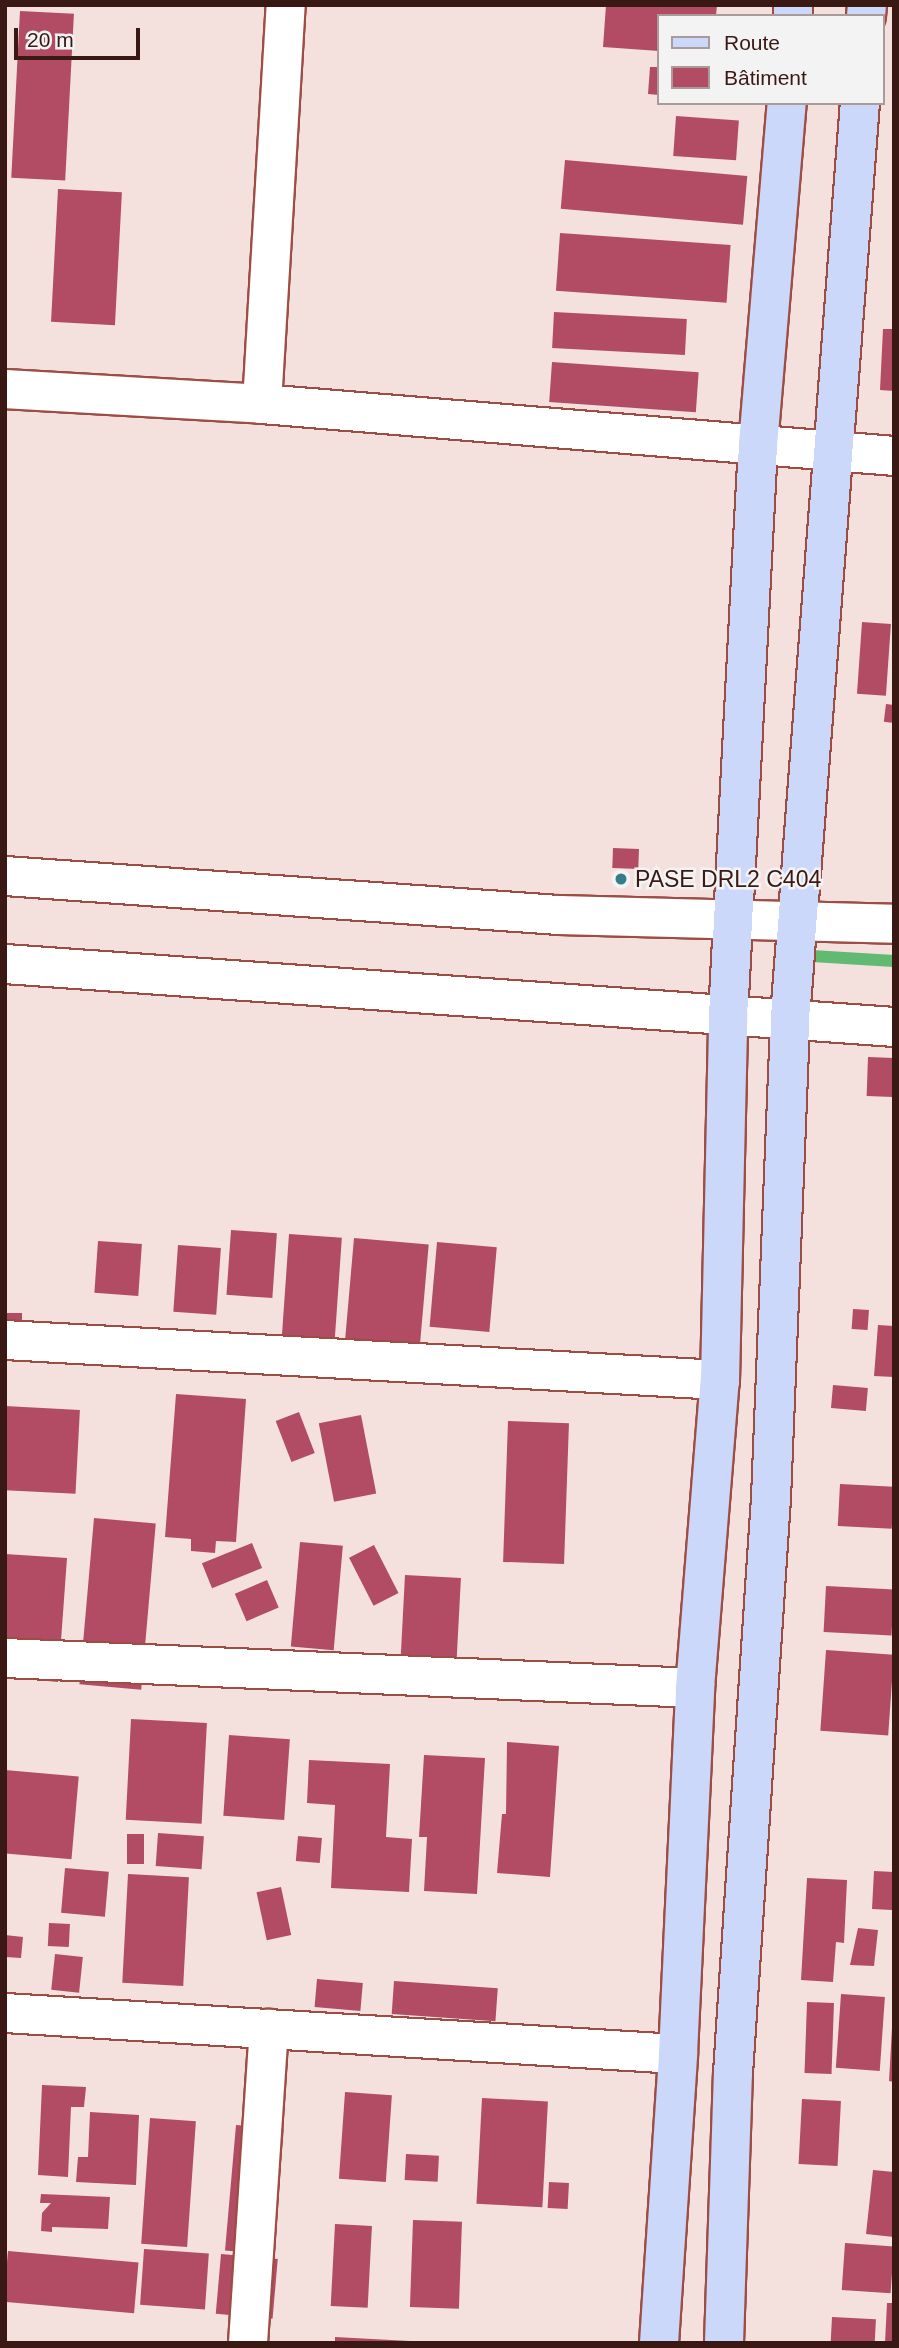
<!DOCTYPE html>
<html>
<head>
<meta charset="utf-8">
<style>
  body { margin:0 }
  #map { position:relative; width:899px; height:2348px; overflow:hidden; background:#f4e1de; font-family:Helvetica,sans-serif }
  div>[style] { position:absolute }
  .stream>* { height:12px; margin:-6px; padding:0 6px; transform-origin:6px; border-radius:6px; background:#62ba72 }
  .building>* { inset:0; background:#b24c64; transform-origin:0 0 }
  .roads { filter:drop-shadow(2px 0 #9e4d44) drop-shadow(-2px 0 #9e4d44) drop-shadow(0 2px #9e4d44) drop-shadow(0 -2px #9e4d44) }
  .minor>* { height:38px; margin:-19px; padding:0 19px; transform-origin:19px; border-radius:19px; background:#fff }
  .major>* { height:38px; margin:-19px; padding:0 19px; transform-origin:19px; border-radius:19px; background:#cbd8f9 }
  .dots>* { width:19px; height:19px; translate:-50% -50%; box-sizing:border-box; border:4px solid #f3f3f3; border-radius:50% }
  span { translate:-50% -50%; white-space:nowrap; text-align:center; line-height:1.15; -webkit-text-stroke:5px #f3f3f3; paint-order:stroke }
  .poi-label { font-size:23px; color:#3a1814 }
  .left { translate:0 -50%; text-align:left }
  .frame { position:absolute; inset:0; border:7px solid #3a1814; pointer-events:none }
  .legend { position:absolute; left:657px; top:14px; width:228px; height:91px; box-sizing:border-box; background:#f3f3f3; border:2px solid #a99b9a; margin:0; padding:9px 12px; list-style:none; font-size:21px; color:#3a1814 }
  .legend li { display:flex; align-items:center; gap:14px; height:35px }
  .legend b { width:35px; border:2px solid #a99b9a }
  .scale { position:absolute; left:14px; top:28px; width:126px; height:32px; box-sizing:border-box; border:4px solid #3a1814; border-top:0; padding-left:9px; font-size:21px; line-height:24px; white-space:nowrap; color:#3a1814; -webkit-text-stroke:5px #f3f3f3; paint-order:stroke }
</style>
</head>
<body>
<div id="map">
  <div class="stream">
    <div style="left:812px;top:956px;width:82px;rotate:3.5deg"></div>
  </div>
  <div class="building">
    <div style="clip-path:polygon(606px 5px,717px 5px,716px 16px,659px 16px,659px 51px,603px 47px)"></div>
    <div style="left:20px;top:11px;width:54px;height:167px;rotate:3deg"></div>
    <div style="clip-path:polygon(650px 67px,659px 67px,659px 95px,648px 94px)"></div>
    <div style="left:676px;top:116px;width:63px;height:40px;rotate:4deg"></div>
    <div style="left:565px;top:160px;width:183px;height:49px;rotate:5deg"></div>
    <div style="left:58px;top:189px;width:64px;height:133px;rotate:3deg"></div>
    <div style="left:560px;top:233px;width:171px;height:58px;rotate:4deg"></div>
    <div style="left:554px;top:312px;width:133px;height:36px;rotate:3deg"></div>
    <div style="clip-path:polygon(883px 329px,894px 329px,894px 391px,880px 390px)"></div>
    <div style="left:552px;top:362px;width:147px;height:40px;rotate:4deg"></div>
    <div style="left:862px;top:622px;width:29px;height:72px;rotate:4deg"></div>
    <div style="left:886px;top:704px;width:8px;height:18px;rotate:7deg"></div>
    <div style="left:613px;top:848px;width:26px;height:20px;rotate:2deg"></div>
    <div style="left:868px;top:1057px;width:26px;height:39px;rotate:2deg"></div>
    <div style="left:231px;top:1230px;width:46px;height:65px;rotate:4deg"></div>
    <div style="left:289px;top:1234px;width:53px;height:108px;rotate:4deg"></div>
    <div style="left:354px;top:1238px;width:75px;height:112px;rotate:5deg"></div>
    <div style="left:98px;top:1241px;width:44px;height:52px;rotate:4deg"></div>
    <div style="left:437px;top:1242px;width:60px;height:85px;rotate:5deg"></div>
    <div style="left:178px;top:1245px;width:43px;height:67px;rotate:4deg"></div>
    <div style="left:853px;top:1309px;width:16px;height:20px;rotate:4deg"></div>
    <div style="left:5px;top:1313px;width:17px;height:15px"></div>
    <div style="clip-path:polygon(878px 1325px,894px 1326px,894px 1377px,874px 1376px)"></div>
    <div style="left:833px;top:1385px;width:35px;height:23px;rotate:5deg"></div>
    <div style="clip-path:polygon(176px 1394px,246px 1399px,236px 1542px,216px 1541px,215px 1553px,191px 1551px,191px 1539px,165px 1537px)"></div>
    <div style="left:5px;top:1406px;width:75px;height:84px;rotate:3deg"></div>
    <div style="left:299px;top:1412px;width:44px;height:25px;rotate:69deg"></div>
    <div style="left:361px;top:1415px;width:80px;height:43px;rotate:79deg"></div>
    <div style="left:508px;top:1421px;width:61px;height:141px;rotate:2deg"></div>
    <div style="left:840px;top:1484px;width:54px;height:42px;rotate:3deg"></div>
    <div style="left:94px;top:1518px;width:62px;height:167px;rotate:5deg"></div>
    <div style="left:300px;top:1542px;width:43px;height:105px;rotate:5deg"></div>
    <div style="left:252px;top:1543px;width:27px;height:54px;rotate:68deg"></div>
    <div style="left:374px;top:1545px;width:54px;height:28px;rotate:63deg"></div>
    <div style="clip-path:polygon(5px 1554px,67px 1558px,58px 1682px,5px 1677px)"></div>
    <div style="left:405px;top:1575px;width:56px;height:84px;rotate:3deg"></div>
    <div style="left:267px;top:1580px;width:30px;height:35px;rotate:67deg"></div>
    <div style="left:826px;top:1586px;width:68px;height:46px;rotate:3deg"></div>
    <div style="left:826px;top:1650px;width:68px;height:81px;rotate:4deg"></div>
    <div style="left:131px;top:1719px;width:76px;height:101px;rotate:3deg"></div>
    <div style="left:229px;top:1735px;width:61px;height:81px;rotate:4deg"></div>
    <div style="clip-path:polygon(507px 1742px,559px 1746px,550px 1877px,497px 1873px,502px 1814px,506px 1814px)"></div>
    <div style="clip-path:polygon(424px 1755px,485px 1758px,477px 1894px,424px 1891px,427px 1837px,419px 1837px)"></div>
    <div style="clip-path:polygon(309px 1760px,390px 1764px,386px 1837px,412px 1839px,409px 1892px,331px 1888px,335px 1805px,307px 1803px)"></div>
    <div style="left:5px;top:1770px;width:74px;height:83px;rotate:5deg"></div>
    <div style="left:158px;top:1833px;width:46px;height:33px;rotate:4deg"></div>
    <div style="left:127px;top:1834px;width:17px;height:30px"></div>
    <div style="left:298px;top:1836px;width:24px;height:25px;rotate:5deg"></div>
    <div style="left:65px;top:1868px;width:44px;height:45px;rotate:5deg"></div>
    <div style="left:874px;top:1871px;width:20px;height:38px;rotate:3deg"></div>
    <div style="left:128px;top:1874px;width:61px;height:109px;rotate:3deg"></div>
    <div style="clip-path:polygon(807px 1878px,847px 1880px,844px 1943px,836px 1942px,833px 1982px,801px 1980px)"></div>
    <div style="left:281px;top:1887px;width:49px;height:25px;rotate:78deg"></div>
    <div style="left:49px;top:1923px;width:21px;height:23px;rotate:3deg"></div>
    <div style="clip-path:polygon(858px 1928px,878px 1930px,874px 1966px,850px 1965px)"></div>
    <div style="clip-path:polygon(5px 1935px,23px 1937px,21px 1958px,5px 1957px)"></div>
    <div style="left:55px;top:1954px;width:28px;height:36px;rotate:6deg"></div>
    <div style="left:317px;top:1979px;width:46px;height:28px;rotate:5deg"></div>
    <div style="left:394px;top:1981px;width:104px;height:33px;rotate:4deg"></div>
    <div style="left:841px;top:1994px;width:44px;height:74px;rotate:4deg"></div>
    <div style="left:807px;top:2002px;width:27px;height:71px;rotate:2deg"></div>
    <div style="clip-path:polygon(892px 2028px,894px 2028px,894px 2082px,889px 2081px)"></div>
    <div style="clip-path:polygon(42px 2085px,86px 2087px,84px 2107px,71px 2107px,68px 2177px,38px 2175px)"></div>
    <div style="left:345px;top:2092px;width:47px;height:87px;rotate:4deg"></div>
    <div style="left:482px;top:2098px;width:66px;height:106px;rotate:3deg"></div>
    <div style="left:802px;top:2099px;width:39px;height:65px;rotate:3deg"></div>
    <div style="clip-path:polygon(90px 2112px,139px 2115px,136px 2185px,76px 2182px,78px 2157px,88px 2157px)"></div>
    <div style="left:150px;top:2118px;width:46px;height:126px;rotate:4deg"></div>
    <div style="left:236px;top:2125px;width:48px;height:126px;rotate:5deg"></div>
    <div style="left:406px;top:2154px;width:33px;height:26px;rotate:3deg"></div>
    <div style="clip-path:polygon(873px 2170px,894px 2172px,894px 2237px,866px 2234px)"></div>
    <div style="left:549px;top:2182px;width:20px;height:26px;rotate:3deg"></div>
    <div style="clip-path:polygon(41px 2194px,110px 2197px,108px 2229px,52px 2227px,52px 2232px,41px 2231px,42px 2213px,51px 2203px,40px 2203px)"></div>
    <div style="left:413px;top:2220px;width:49px;height:87px;rotate:2deg"></div>
    <div style="left:335px;top:2224px;width:37px;height:82px;rotate:3deg"></div>
    <div style="left:845px;top:2243px;width:49px;height:47px;rotate:4deg"></div>
    <div style="left:144px;top:2249px;width:65px;height:56px;rotate:4deg"></div>
    <div style="left:8px;top:2251px;width:131px;height:51px;rotate:5deg"></div>
    <div style="left:221px;top:2254px;width:57px;height:60px;rotate:5deg"></div>
    <div style="clip-path:polygon(887px 2303px,894px 2303px,894px 2343px,885px 2343px)"></div>
    <div style="left:832px;top:2317px;width:44px;height:26px;rotate:3deg"></div>
    <div style="clip-path:polygon(335px 2337px,410px 2341px,410px 2343px,335px 2343px)"></div>
  </div>
  <div class="roads">
    <div class="minor">
      <div style="left:5px;top:389px;width:257px;rotate:3.3deg"></div>
      <div style="left:262px;top:404px;width:634px;rotate:4.7deg"></div>
      <div style="left:262px;top:404px;width:400px;rotate:-86.6deg"></div>
      <div style="left:5px;top:876px;width:555px;rotate:4.03deg"></div>
      <div style="left:559px;top:915px;width:335px;rotate:1.5deg"></div>
      <div style="left:5px;top:964px;width:891px;rotate:4.05deg"></div>
      <div style="left:5px;top:1340px;width:716px;rotate:3.2deg"></div>
      <div style="left:5px;top:1658px;width:691px;rotate:2.49deg"></div>
      <div style="left:5px;top:2013px;width:674px;rotate:3.49deg"></div>
      <div style="left:248px;top:2343px;width:315px;rotate:-86.2deg"></div>
    </div>
    <div class="major">
      <div style="left:793px;top:16px;width:11px;rotate:-90deg"></div>
      <div style="left:866px;top:16px;width:11px;rotate:-85deg"></div>
      <div style="left:659px;top:2343px;width:290px;rotate:-86.2deg"></div>
      <div style="left:678px;top:2054px;width:366px;rotate:-87.3deg"></div>
      <div style="left:695px;top:1688px;width:309px;rotate:-85.4deg"></div>
      <div style="left:720px;top:1380px;width:364px;rotate:-88.7deg"></div>
      <div style="left:728px;top:1016px;width:572px;rotate:-86.99deg"></div>
      <div style="left:758px;top:445px;width:343px;rotate:-85.2deg"></div>
      <div style="left:724px;top:2343px;width:270px;rotate:-88.1deg"></div>
      <div style="left:733px;top:2073px;width:576px;rotate:-86.22deg"></div>
      <div style="left:771px;top:1498px;width:480px;rotate:-87.7deg"></div>
      <div style="left:790px;top:1018px;width:918px;rotate:-85.63deg"></div>
    </div>
  </div>
  <div class="dots">
    <div style="left:621px;top:879px;background:#367d87"></div>
  </div>
  <div class="poi-label">
    <span class="left" style="left:635px;top:879px">PASE DRL2 C404</span>
  </div>
  <div class="frame"></div>
  <ul class="legend">
  <li><b style="height:9px;background:#cbd8f9"></b>Route</li>
  <li><b style="height:19px;background:#b24c64"></b>Bâtiment</li>
  </ul>
  <div class="scale">20 m</div>
</div>
</body>
</html>
